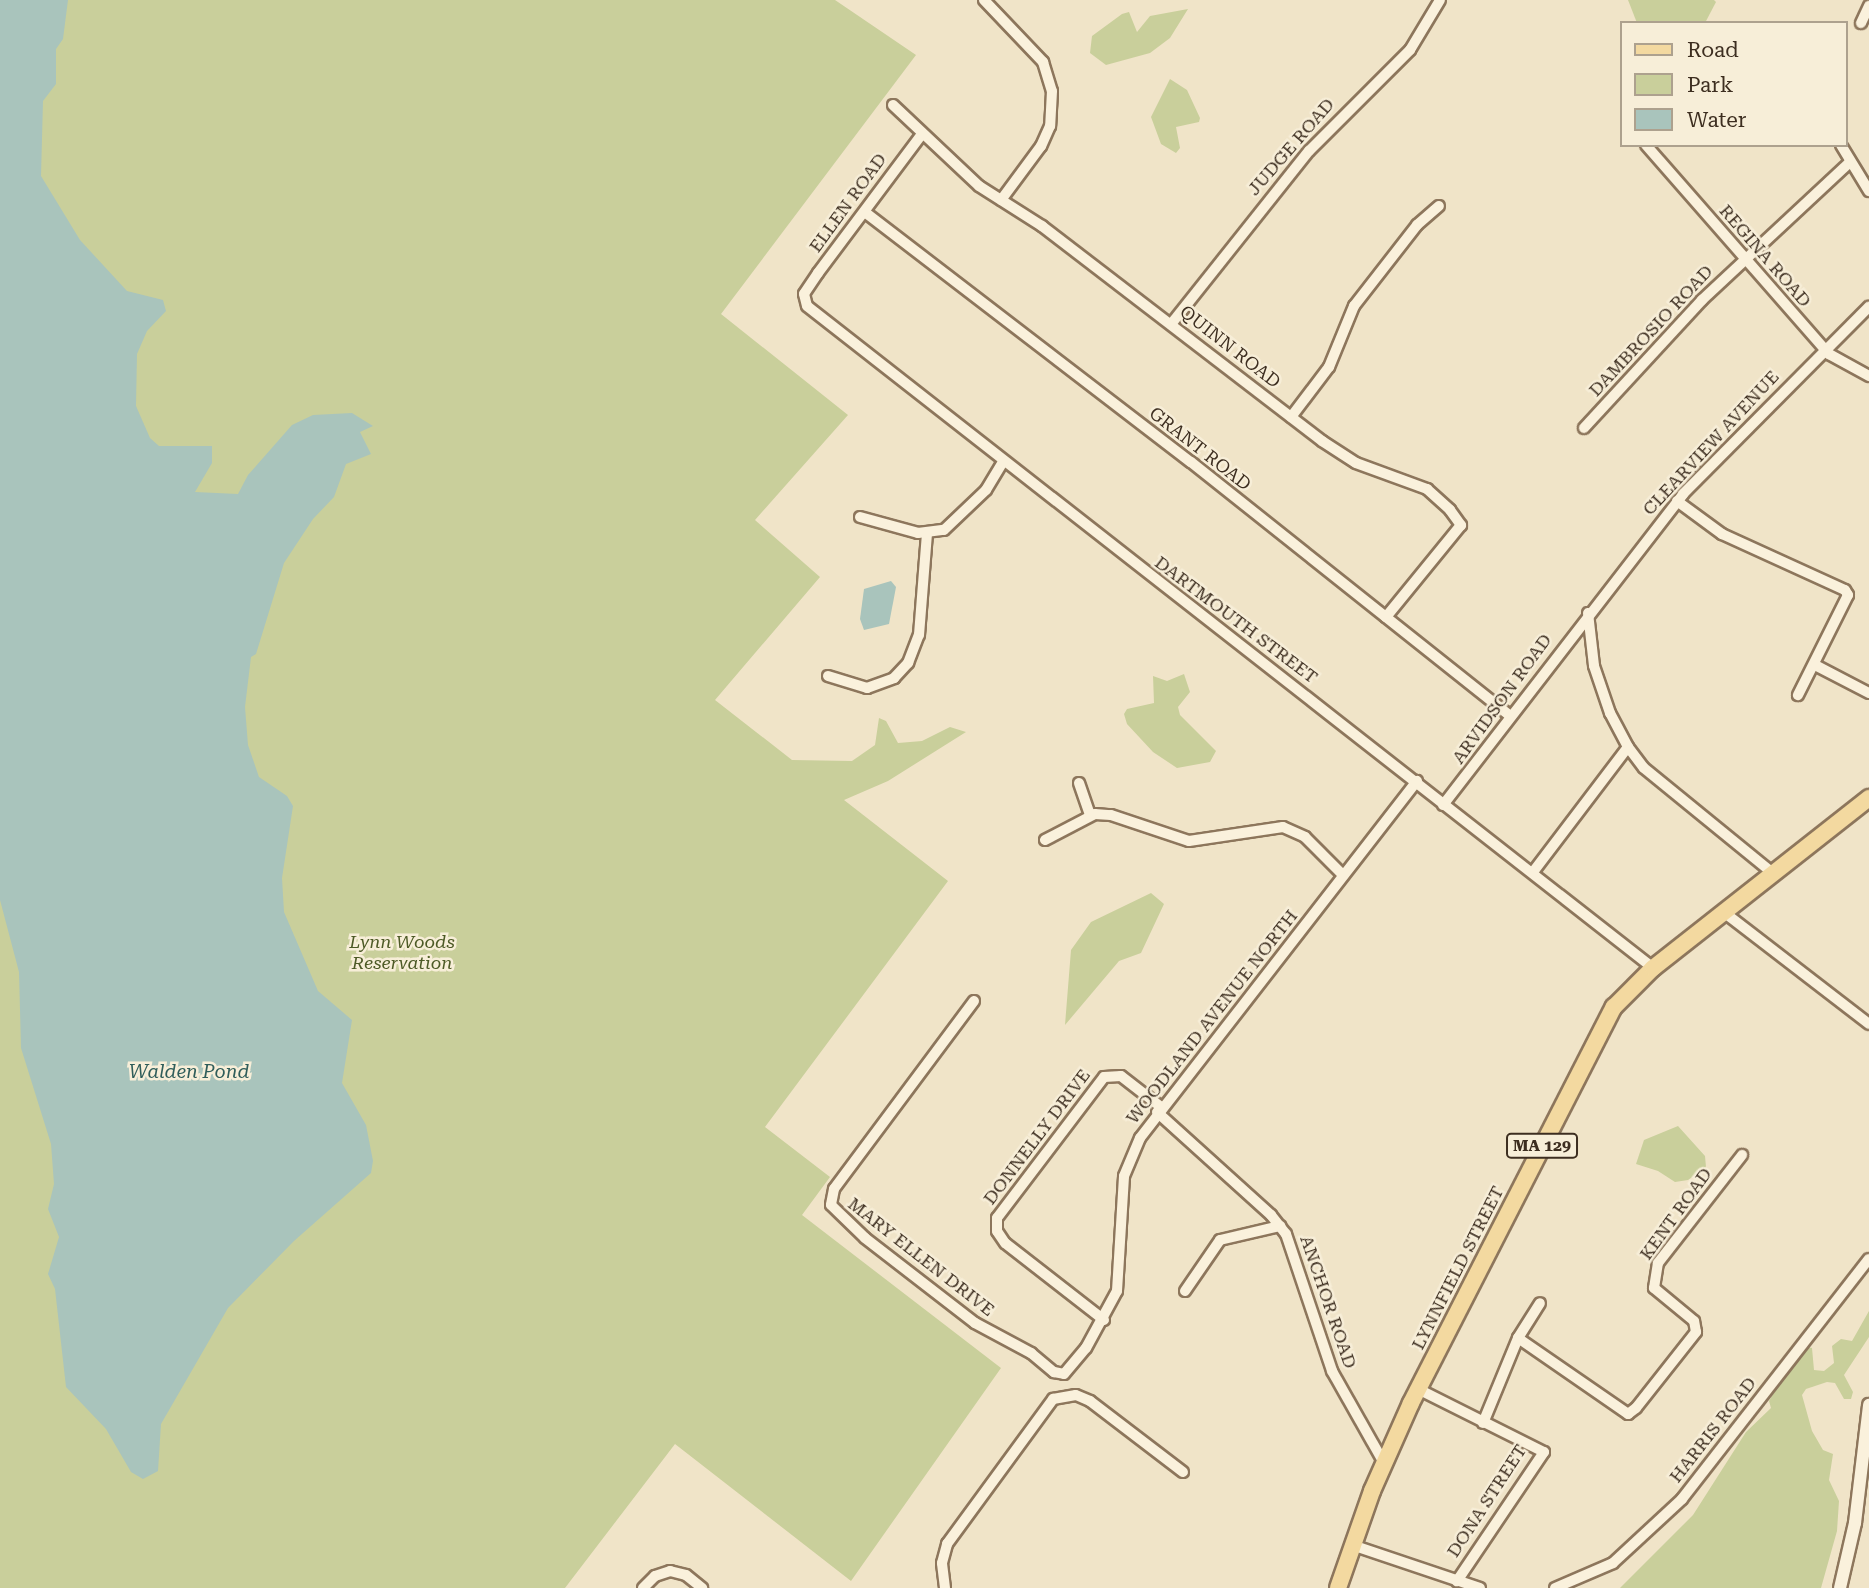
<!DOCTYPE html>
<html>
<head>
<meta charset="utf-8">
<style>
  body { margin:0 }
  #map { position:relative; width:1869px; height:1588px; overflow:hidden; background:#f0e4c8; font-family:"Roboto Serif",serif }
  div>[style] { position:absolute }
  .green>* { inset:0; background:#c9cf9b }
  .water>* { inset:0; background:#a9c4bc }
  .roads { filter:drop-shadow(2px 0 #8d765c) drop-shadow(-2px 0 #8d765c) drop-shadow(0 2px #8d765c) drop-shadow(0 -2px #8d765c) }
  .minor>* { height:10px; margin:-5px; padding:0 5px; transform-origin:5px; border-radius:5px; background:#faf1dc }
  .tertiary>* { height:12px; margin:-6px; padding:0 6px; transform-origin:6px; border-radius:6px; background:#faf1dc }
  .primary>* { height:16px; margin:-8px; padding:0 8px; transform-origin:8px; border-radius:8px; background:#f3d9a0 }
  span { translate:-50% -50%; white-space:nowrap; text-align:center; line-height:1.15; -webkit-text-stroke:5px #f7eed8; paint-order:stroke }
  .shield-label span { padding:2px 5px; background:#f7eed8; border:2px solid; border-radius:5px; -webkit-text-stroke-width:0 }
  .shield-label { font-size:16px; color:#3d2e20; font-weight:700 }
  .street-label { font-size:18px; color:#3d2e20 }
  .park-label { font-size:18px; color:#4d5a26; font-style:italic }
  .water-label { font-size:19px; color:#2f5d5a; font-style:italic }
  .legend { position:absolute; left:1620px; top:21px; width:228px; height:126px; box-sizing:border-box; background:#f7eed8; border:2px solid #ada18e; margin:0; padding:9px 12px; list-style:none; font-size:21px; color:#3d2e20 }
  .legend li { display:flex; align-items:center; gap:14px; height:35px }
  .legend b { width:35px; border:2px solid #ada18e }
</style>
</head>
<body>
<div id="map">
  <div class="green">
    <div style="clip-path:polygon(0 0,835px 0,916px 55px,721px 314px,848px 415px,755px 520px,820px 577px,715px 700px,792px 760px,852px 761px,875px 745px,879px 718px,886px 721px,898px 743px,922px 741px,950px 727px,966px 732px,888px 781px,844px 800px,948px 881px,765px 1127px,830px 1177px,802px 1215px,1001px 1368px,851px 1581px,675px 1444px,565px 1588px,0 1588px)"></div>
    <div style="clip-path:polygon(1628px 0,1714px 0,1716px 2px,1705px 23px,1637px 23px)"></div>
    <div style="clip-path:polygon(1188px 9px,1170px 38px,1150px 53px,1106px 65px,1090px 53px,1092px 36px,1122px 14px,1129px 12px,1137px 32px,1150px 16px)"></div>
    <div style="clip-path:polygon(1170px 79px,1187px 90px,1200px 118px,1199px 122px,1176px 127px,1180px 148px,1176px 153px,1161px 144px,1151px 117px)"></div>
    <div style="clip-path:polygon(1184px 674px,1190px 692px,1178px 707px,1180px 715px,1216px 751px,1210px 762px,1177px 768px,1153px 752px,1127px 724px,1124px 714px,1127px 709px,1154px 703px,1153px 676px,1167px 681px)"></div>
    <div style="clip-path:polygon(1151px 893px,1164px 904px,1141px 953px,1119px 961px,1065px 1025px,1071px 950px,1091px 922px)"></div>
    <div style="clip-path:polygon(1678px 1126px,1705px 1156px,1706px 1167px,1688px 1180px,1675px 1182px,1658px 1171px,1636px 1164px,1644px 1140px)"></div>
    <div style="clip-path:polygon(1869px 1311px,1869px 1337px,1844px 1375px,1853px 1392px,1851px 1399px,1844px 1399px,1835px 1383px,1827px 1382px,1806px 1389px,1802px 1395px,1812px 1431px,1823px 1450px,1833px 1454px,1829px 1480px,1839px 1501px,1837px 1531px,1821px 1588px,1620px 1588px,1693px 1515px,1746px 1432px,1771px 1408px,1769px 1401px,1776px 1389px,1807px 1347px,1812px 1348px,1814px 1370px,1824px 1371px,1834px 1363px,1832px 1346px,1841px 1339px,1852px 1341px)"></div>
  </div>
  <div class="water">
    <div style="clip-path:polygon(0 0,68px 0,63px 39px,56px 49px,56px 84px,43px 101px,41px 176px,80px 240px,127px 291px,163px 300px,166px 311px,147px 331px,137px 354px,136px 406px,150px 438px,159px 446px,212px 446px,212px 463px,195px 492px,238px 494px,248px 475px,292px 425px,313px 415px,352px 413px,373px 426px,360px 432px,371px 454px,346px 464px,334px 497px,313px 519px,284px 563px,256px 654px,251px 657px,245px 707px,248px 745px,259px 777px,287px 796px,293px 806px,282px 878px,284px 912px,318px 991px,352px 1020px,342px 1083px,366px 1125px,373px 1161px,371px 1173px,294px 1241px,228px 1308px,161px 1424px,158px 1471px,143px 1479px,131px 1472px,106px 1429px,66px 1387px,55px 1289px,48px 1274px,59px 1237px,48px 1209px,54px 1184px,51px 1144px,21px 1048px,19px 972px,0 900px)"></div>
    <div style="clip-path:polygon(891px 581px,896px 587px,889px 624px,864px 630px,860px 619px,864px 589px)"></div>
  </div>
  <div class="roads">
    <div class="minor">
      <div style="left:984px;top:0;width:86px;rotate:46.4deg"></div>
      <div style="left:1043px;top:62px;width:30px;rotate:73deg"></div>
      <div style="left:1052px;top:91px;width:35px;rotate:93deg"></div>
      <div style="left:1050px;top:126px;width:22px;rotate:114deg"></div>
      <div style="left:1041px;top:146px;width:67px;rotate:126.5deg"></div>
      <div style="left:1861px;top:23px;width:19px;rotate:-65deg"></div>
      <div style="left:893px;top:105px;width:118px;rotate:43.3deg"></div>
      <div style="left:979px;top:186px;width:75px;rotate:32.4deg"></div>
      <div style="left:1042px;top:226px;width:353px;rotate:37.5deg"></div>
      <div style="left:1322px;top:441px;width:40px;rotate:32.9deg"></div>
      <div style="left:1356px;top:463px;width:76px;rotate:20.1deg"></div>
      <div style="left:1427px;top:489px;width:31px;rotate:42deg"></div>
      <div style="left:1450px;top:510px;width:19px;rotate:54deg"></div>
      <div style="left:1461px;top:525px;width:119px;rotate:129.2deg"></div>
      <div style="left:922px;top:134px;width:174px;rotate:126.8deg"></div>
      <div style="left:818px;top:273px;width:25px;rotate:124deg"></div>
      <div style="left:804px;top:294px;width:12px;rotate:76deg"></div>
      <div style="left:807px;top:306px;width:1074px;rotate:38.04deg"></div>
      <div style="left:1646px;top:145px;width:278px;rotate:48.8deg"></div>
      <div style="left:1829px;top:354px;width:46px;rotate:28.8deg"></div>
      <div style="left:1841px;top:145px;width:54px;rotate:58.7deg"></div>
      <div style="left:866px;top:213px;width:409px;rotate:37.5deg"></div>
      <div style="left:1191px;top:462px;width:408px;rotate:38.5deg"></div>
      <div style="left:1172px;top:323px;width:220px;rotate:-51.5deg"></div>
      <div style="left:1309px;top:151px;width:143px;rotate:-45deg"></div>
      <div style="left:1410px;top:50px;width:58px;rotate:-59deg"></div>
      <div style="left:1291px;top:417px;width:63px;rotate:-52.8deg"></div>
      <div style="left:1329px;top:367px;width:66px;rotate:-67.7deg"></div>
      <div style="left:1354px;top:306px;width:103px;rotate:-52.1deg"></div>
      <div style="left:1417px;top:225px;width:29px;rotate:-41deg"></div>
      <div style="left:1584px;top:428px;width:174px;rotate:-47.3deg"></div>
      <div style="left:1702px;top:300px;width:202px;rotate:-43deg"></div>
      <div style="left:1677px;top:501px;width:56px;rotate:36.3deg"></div>
      <div style="left:1722px;top:534px;width:135px;rotate:24.5deg"></div>
      <div style="left:1845px;top:590px;width:6px;rotate:59deg"></div>
      <div style="left:1848px;top:595px;width:112px;rotate:116.6deg"></div>
      <div style="left:860px;top:517px;width:60px;rotate:15.4deg"></div>
      <div style="left:918px;top:533px;width:26px;rotate:-7deg"></div>
      <div style="left:944px;top:530px;width:58px;rotate:-43.6deg"></div>
      <div style="left:986px;top:490px;width:33px;rotate:-59deg"></div>
      <div style="left:1588px;top:613px;width:53px;rotate:83.5deg"></div>
      <div style="left:1594px;top:666px;width:50px;rotate:71.2deg"></div>
      <div style="left:1610px;top:713px;width:38px;rotate:62deg"></div>
      <div style="left:1628px;top:747px;width:26px;rotate:53deg"></div>
      <div style="left:1644px;top:768px;width:168px;rotate:39.2deg"></div>
      <div style="left:1815px;top:665px;width:61px;rotate:27.4deg"></div>
      <div style="left:828px;top:676px;width:41px;rotate:17.1deg"></div>
      <div style="left:867px;top:688px;width:29px;rotate:-20deg"></div>
      <div style="left:894px;top:678px;width:21px;rotate:-47deg"></div>
      <div style="left:908px;top:663px;width:30px;rotate:-69deg"></div>
      <div style="left:919px;top:635px;width:101px;rotate:-85.5deg"></div>
      <div style="left:1079px;top:783px;width:34px;rotate:71deg"></div>
      <div style="left:1443px;top:805px;width:393px;rotate:-52.3deg"></div>
      <div style="left:1683px;top:494px;width:264px;rotate:-45.2deg"></div>
      <div style="left:1045px;top:840px;width:56px;rotate:-27.5deg"></div>
      <div style="left:1095px;top:814px;width:16px;rotate:4deg"></div>
      <div style="left:1111px;top:815px;width:82px;rotate:18.4deg"></div>
      <div style="left:1189px;top:841px;width:95px;rotate:-8.5deg"></div>
      <div style="left:1283px;top:827px;width:24px;rotate:24deg"></div>
      <div style="left:1305px;top:837px;width:54px;rotate:45deg"></div>
      <div style="left:1533px;top:872px;width:157px;rotate:-52.8deg"></div>
      <div style="left:1725px;top:913px;width:182px;rotate:37.6deg"></div>
      <div style="left:974px;top:1001px;width:234px;rotate:126.7deg"></div>
      <div style="left:834px;top:1189px;width:16px;rotate:101deg"></div>
      <div style="left:831px;top:1205px;width:47px;rotate:44.1deg"></div>
      <div style="left:865px;top:1238px;width:139px;rotate:37.7deg"></div>
      <div style="left:975px;top:1323px;width:64px;rotate:28.2deg"></div>
      <div style="left:1031px;top:1353px;width:30px;rotate:40deg"></div>
      <div style="left:1054px;top:1372px;width:10px;rotate:11deg"></div>
      <div style="left:1064px;top:1374px;width:34px;rotate:-50deg"></div>
      <div style="left:1086px;top:1348px;width:65px;rotate:-61.5deg"></div>
      <div style="left:1117px;top:1291px;width:115px;rotate:-86.5deg"></div>
      <div style="left:1124px;top:1176px;width:41px;rotate:-67.2deg"></div>
      <div style="left:1140px;top:1138px;width:452px;rotate:-52.2deg"></div>
      <div style="left:1157px;top:1112px;width:154px;rotate:42.1deg"></div>
      <div style="left:1271px;top:1215px;width:24px;rotate:52deg"></div>
      <div style="left:1286px;top:1234px;width:145px;rotate:71.4deg"></div>
      <div style="left:1332px;top:1371px;width:106px;rotate:60.5deg"></div>
      <div style="left:1185px;top:1291px;width:62px;rotate:-55.5deg"></div>
      <div style="left:1220px;top:1240px;width:62px;rotate:-13.1deg"></div>
      <div style="left:1104px;top:1320px;width:125px;rotate:-142.1deg"></div>
      <div style="left:1005px;top:1243px;width:14px;rotate:-124deg"></div>
      <div style="left:997px;top:1231px;width:13px;rotate:-90deg"></div>
      <div style="left:997px;top:1218px;width:177px;rotate:-52.8deg"></div>
      <div style="left:1104px;top:1077px;width:17px;rotate:-3deg"></div>
      <div style="left:1121px;top:1076px;width:51px;rotate:37.8deg"></div>
      <div style="left:1518px;top:1338px;width:134px;rotate:34.6deg"></div>
      <div style="left:1628px;top:1414px;width:10px;rotate:-37deg"></div>
      <div style="left:1636px;top:1408px;width:97px;rotate:-51.7deg"></div>
      <div style="left:1696px;top:1332px;width:11px;rotate:-100deg"></div>
      <div style="left:1694px;top:1321px;width:52px;rotate:-140.5deg"></div>
      <div style="left:1654px;top:1288px;width:25px;rotate:-81deg"></div>
      <div style="left:1658px;top:1263px;width:137px;rotate:-52.1deg"></div>
      <div style="left:1418px;top:1389px;width:141px;rotate:26.6deg"></div>
      <div style="left:1544px;top:1452px;width:156px;rotate:124deg"></div>
      <div style="left:1483px;top:1423px;width:92px;rotate:-67.6deg"></div>
      <div style="left:1518px;top:1338px;width:41px;rotate:-57.8deg"></div>
      <div style="left:1352px;top:1545px;width:135px;rotate:18.6deg"></div>
      <div style="left:643px;top:1588px;width:17px;rotate:-45deg"></div>
      <div style="left:655px;top:1576px;width:16px;rotate:-18deg"></div>
      <div style="left:670px;top:1571px;width:16px;rotate:14deg"></div>
      <div style="left:686px;top:1575px;width:21px;rotate:39deg"></div>
      <div style="left:945px;top:1588px;width:25px;rotate:-97deg"></div>
      <div style="left:942px;top:1563px;width:20px;rotate:-75deg"></div>
      <div style="left:947px;top:1544px;width:180px;rotate:-53.8deg"></div>
      <div style="left:1053px;top:1399px;width:23px;rotate:-10deg"></div>
      <div style="left:1076px;top:1395px;width:15px;rotate:23deg"></div>
      <div style="left:1090px;top:1401px;width:117px;rotate:37.4deg"></div>
      <div style="left:1555px;top:1588px;width:63px;rotate:-23.3deg"></div>
      <div style="left:1613px;top:1563px;width:94px;rotate:-42.8deg"></div>
      <div style="left:1682px;top:1499px;width:304px;rotate:-52.1deg"></div>
    </div>
    <div class="tertiary">
      <div style="left:1840px;top:1588px;width:67px;rotate:-77deg"></div>
      <div style="left:1855px;top:1523px;width:119px;rotate:-83.2deg"></div>
    </div>
    <div class="primary">
      <div style="left:1338px;top:1588px;width:103px;rotate:-70.7deg"></div>
      <div style="left:1372px;top:1491px;width:96px;rotate:-66.1deg"></div>
      <div style="left:1411px;top:1403px;width:445px;rotate:-62.9deg"></div>
      <div style="left:1614px;top:1007px;width:55px;rotate:-45deg"></div>
      <div style="left:1653px;top:968px;width:275px;rotate:-38.2deg"></div>
    </div>
  </div>
  <div class="shield-label">
    <span style="left:1542px;top:1146px">MA 129</span>
  </div>
  <div class="street-label">
    <span style="left:1291px;top:147px;rotate:-49deg">JUDGE ROAD</span>
    <span style="left:848px;top:203px;rotate:-54deg">ELLEN ROAD</span>
    <span style="left:1765px;top:256px;rotate:49deg">REGINA ROAD</span>
    <span style="left:1651px;top:331px;rotate:-47deg">DAMBROSIO ROAD</span>
    <span style="left:1230px;top:347px;rotate:38deg">QUINN ROAD</span>
    <span style="left:1711px;top:443px;rotate:-47deg">CLEARVIEW AVENUE</span>
    <span style="left:1200px;top:449px;rotate:38deg">GRANT ROAD</span>
    <span style="left:1236px;top:620px;rotate:37deg">DARTMOUTH STREET</span>
    <span style="left:1502px;top:699px;rotate:-54deg">ARVIDSON ROAD</span>
    <span style="left:1212px;top:1017px;rotate:-52deg">WOODLAND AVENUE NORTH</span>
    <span style="left:1037px;top:1137px;rotate:-53deg">DONNELLY DRIVE</span>
    <span style="left:1676px;top:1214px;rotate:-54deg">KENT ROAD</span>
    <span style="left:921px;top:1257px;rotate:38deg">MARY ELLEN DRIVE</span>
    <span style="left:1458px;top:1268px;rotate:-63deg">LYNNFIELD STREET</span>
    <span style="left:1328px;top:1302px;rotate:71deg">ANCHOR ROAD</span>
    <span style="left:1713px;top:1430px;rotate:-52deg">HARRIS ROAD</span>
    <span style="left:1487px;top:1501px;rotate:-57deg">DONA STREET</span>
  </div>
  <div class="park-label">
    <span style="left:402px;top:953px">Lynn Woods<br>Reservation</span>
  </div>
  <div class="water-label">
    <span style="left:189px;top:1072px">Walden Pond</span>
  </div>
  <ul class="legend">
  <li><b style="height:9px;background:#f3d9a0"></b>Road</li>
  <li><b style="height:19px;background:#c9cf9b"></b>Park</li>
  <li><b style="height:19px;background:#a9c4bc"></b>Water</li>
  </ul>
</div>
</body>
</html>
